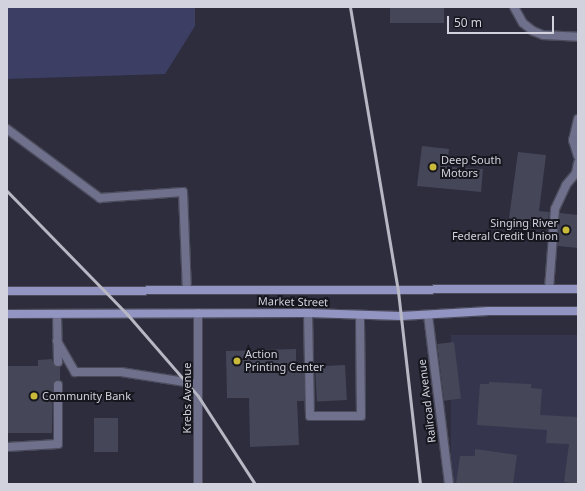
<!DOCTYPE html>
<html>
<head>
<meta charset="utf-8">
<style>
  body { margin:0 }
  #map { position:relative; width:585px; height:491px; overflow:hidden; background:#2d2d3e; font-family:"Noto Sans",sans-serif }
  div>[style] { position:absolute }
  .built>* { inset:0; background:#35364d; transform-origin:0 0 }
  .green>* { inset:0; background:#3d3e64 }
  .building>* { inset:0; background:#454658; transform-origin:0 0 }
  .roads { filter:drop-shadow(1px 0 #4b4b5b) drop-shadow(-1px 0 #4b4b5b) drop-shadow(0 1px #4b4b5b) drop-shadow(0 -1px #4b4b5b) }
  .service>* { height:8px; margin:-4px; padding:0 4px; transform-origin:4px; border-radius:4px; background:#6e708c }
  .minor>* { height:8px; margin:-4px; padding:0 4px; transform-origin:4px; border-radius:4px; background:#6e708c }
  .tertiary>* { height:8px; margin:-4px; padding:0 4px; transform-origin:4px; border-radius:4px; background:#6e708c }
  .secondary>* { height:8px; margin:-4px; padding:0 4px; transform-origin:4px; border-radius:4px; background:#9294c1 }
  .rail>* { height:3px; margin:-1.5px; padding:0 1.5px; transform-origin:1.5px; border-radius:1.5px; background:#b8b8c4 }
  .dots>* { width:11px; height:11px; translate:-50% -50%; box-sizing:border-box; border:2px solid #16161e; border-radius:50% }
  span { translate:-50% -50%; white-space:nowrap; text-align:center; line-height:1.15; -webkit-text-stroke:4px #16161e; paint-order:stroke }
  .poi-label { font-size:11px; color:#d1d2dd }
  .left { translate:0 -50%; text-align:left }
  .right { translate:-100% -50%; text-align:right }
  .street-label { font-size:11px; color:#d1d2dd }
  .frame { position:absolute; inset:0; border:8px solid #d1d2dd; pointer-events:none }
  .scale { position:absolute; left:447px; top:16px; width:107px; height:18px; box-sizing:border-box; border:2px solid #d1d2dd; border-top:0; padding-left:5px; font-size:12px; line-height:14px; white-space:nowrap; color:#d1d2dd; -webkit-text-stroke:3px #16161e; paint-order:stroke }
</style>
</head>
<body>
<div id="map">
  <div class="built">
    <div style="left:578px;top:335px;width:149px;height:127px;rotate:90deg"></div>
  </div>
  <div class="green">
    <div style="clip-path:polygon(7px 7px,195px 7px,195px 26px,165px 74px,7px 79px)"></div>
  </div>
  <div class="building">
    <div style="left:390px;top:7px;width:54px;height:16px"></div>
    <div style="clip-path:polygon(422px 146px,449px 149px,447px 167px,483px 169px,481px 192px,417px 186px)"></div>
    <div style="clip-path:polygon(518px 152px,546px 155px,539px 211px,549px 212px,548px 223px,509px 218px)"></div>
    <div style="clip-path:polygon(560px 213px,578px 215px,578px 248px,558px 246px)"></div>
    <div style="left:454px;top:342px;width:57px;height:17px;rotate:83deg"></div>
    <div style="clip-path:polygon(296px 349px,296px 367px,304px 366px,304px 401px,297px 401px,299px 445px,250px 447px,249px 398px,227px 398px,226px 351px)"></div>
    <div style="clip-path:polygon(52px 359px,54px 365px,60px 367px,60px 380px,55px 380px,53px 385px,52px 433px,7px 433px,8px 366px,38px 366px,38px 360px)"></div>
    <div style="left:345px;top:365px;width:35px;height:30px;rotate:87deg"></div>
    <div style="clip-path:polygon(489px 382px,531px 384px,531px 388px,542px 389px,540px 415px,578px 417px,578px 484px,564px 482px,569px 444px,546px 443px,547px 430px,477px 425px,480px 384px,489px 384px)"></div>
    <div style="left:94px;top:418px;width:24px;height:34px"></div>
    <div style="clip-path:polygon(475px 449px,517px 455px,513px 484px,456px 484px,460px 456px,475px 456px)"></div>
  </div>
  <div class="roads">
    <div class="service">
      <div style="left:578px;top:119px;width:22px;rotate:103deg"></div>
      <div style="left:573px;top:140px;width:17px;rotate:73deg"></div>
      <div style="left:7px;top:129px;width:116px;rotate:36.6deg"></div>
      <div style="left:100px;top:198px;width:83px;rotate:-4.1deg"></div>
      <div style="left:183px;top:192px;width:98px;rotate:87.7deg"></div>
      <div style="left:549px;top:289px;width:80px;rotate:-85.7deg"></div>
      <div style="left:555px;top:209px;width:26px;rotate:-65deg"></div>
      <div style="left:566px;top:185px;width:16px;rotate:-50deg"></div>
      <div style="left:576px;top:173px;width:10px;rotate:-79deg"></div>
      <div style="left:308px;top:313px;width:103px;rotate:88.9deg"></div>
      <div style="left:310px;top:416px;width:51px"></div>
      <div style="left:361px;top:416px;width:101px;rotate:-90.6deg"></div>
      <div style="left:57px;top:314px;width:48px;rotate:88.8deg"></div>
      <div style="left:57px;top:341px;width:36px;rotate:60deg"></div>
      <div style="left:75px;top:372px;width:46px"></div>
      <div style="left:121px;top:372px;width:78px;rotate:8.9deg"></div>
      <div style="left:7px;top:447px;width:51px;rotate:-3.4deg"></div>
      <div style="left:58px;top:444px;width:59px;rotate:-90deg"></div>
    </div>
    <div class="minor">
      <div style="left:514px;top:7px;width:18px;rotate:61deg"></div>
      <div style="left:523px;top:23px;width:13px;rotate:39deg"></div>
      <div style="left:533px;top:31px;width:11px;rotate:22deg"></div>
      <div style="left:543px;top:35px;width:35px;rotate:3deg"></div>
      <div style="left:428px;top:315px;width:170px;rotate:82.9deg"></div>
    </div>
    <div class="tertiary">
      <div style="left:198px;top:313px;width:171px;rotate:90deg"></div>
    </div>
    <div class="secondary">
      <div style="left:7px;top:291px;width:571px;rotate:-0.2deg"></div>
      <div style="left:7px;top:314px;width:301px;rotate:-0.2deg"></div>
      <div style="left:308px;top:313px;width:93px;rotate:1.8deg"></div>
      <div style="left:401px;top:316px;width:88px;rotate:-3.3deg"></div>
      <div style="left:489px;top:311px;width:89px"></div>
    </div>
  </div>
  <div class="rail">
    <div style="left:350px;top:7px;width:288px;rotate:80.4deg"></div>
    <div style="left:398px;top:291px;width:194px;rotate:83.5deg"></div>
    <div style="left:7px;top:191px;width:172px;rotate:45.7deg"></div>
    <div style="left:127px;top:314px;width:108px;rotate:49.1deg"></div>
    <div style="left:198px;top:396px;width:105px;rotate:57.1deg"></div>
  </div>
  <div class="dots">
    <div style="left:433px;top:167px;background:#c9ba3a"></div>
    <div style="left:566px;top:230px;background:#c9ba3a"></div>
    <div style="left:237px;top:361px;background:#c9ba3a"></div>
    <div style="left:34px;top:396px;background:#c9ba3a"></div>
  </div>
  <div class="poi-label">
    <span class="left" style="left:441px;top:167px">Deep South<br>Motors</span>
    <span class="right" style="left:558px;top:230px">Singing River<br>Federal Credit Union</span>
    <span class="left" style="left:245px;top:361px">Action<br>Printing Center</span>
    <span class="left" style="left:42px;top:396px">Community Bank</span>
  </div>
  <div class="street-label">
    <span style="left:293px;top:302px;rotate:1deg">Market Street</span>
    <span style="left:187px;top:398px;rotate:-90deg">Krebs Avenue</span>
    <span style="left:427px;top:401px;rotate:-97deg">Railroad Avenue</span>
  </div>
  <div class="frame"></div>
  <div class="scale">50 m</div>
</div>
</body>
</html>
